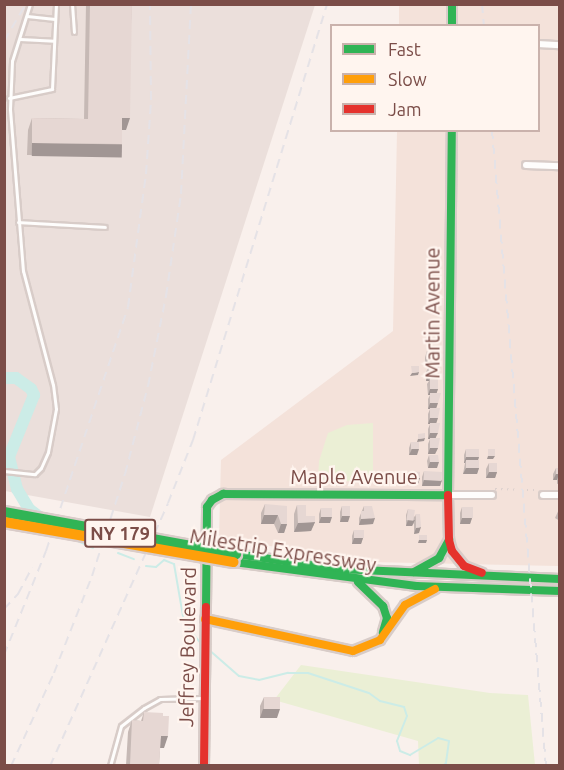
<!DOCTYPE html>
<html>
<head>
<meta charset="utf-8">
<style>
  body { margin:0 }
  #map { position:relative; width:564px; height:770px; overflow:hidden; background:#f9f0ec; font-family:Ubuntu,sans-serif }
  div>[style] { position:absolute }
  .residential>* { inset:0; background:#f4e2da }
  .industrial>* { inset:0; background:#ebdfdb }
  .green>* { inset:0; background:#ebefd5 }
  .stream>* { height:2px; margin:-1px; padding:0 1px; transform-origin:1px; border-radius:1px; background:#ccece7 }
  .river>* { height:12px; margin:-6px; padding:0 6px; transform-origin:6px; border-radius:6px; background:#ccece7 }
  .path>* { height:1.5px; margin-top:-0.75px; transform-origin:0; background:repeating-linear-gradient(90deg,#dcd0cd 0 1.5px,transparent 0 6px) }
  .roads { filter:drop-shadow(2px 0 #d8ccc8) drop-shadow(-2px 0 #d8ccc8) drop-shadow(0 2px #d8ccc8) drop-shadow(0 -2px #d8ccc8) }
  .lane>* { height:3px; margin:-1.5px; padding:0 1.5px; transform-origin:1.5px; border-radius:1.5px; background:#fefdfc }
  .street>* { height:6px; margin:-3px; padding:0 3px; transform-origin:3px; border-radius:3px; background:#fefdfc }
  .fast>* { height:8px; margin:-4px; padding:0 4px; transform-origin:4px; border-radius:4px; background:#30b455 }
  .slow>* { height:8px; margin:-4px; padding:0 4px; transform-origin:4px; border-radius:4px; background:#ff9f0a }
  .jam>* { height:8px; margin:-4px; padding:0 4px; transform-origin:4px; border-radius:4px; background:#e5322d }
  .rail>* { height:2px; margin-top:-1px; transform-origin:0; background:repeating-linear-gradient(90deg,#e5e2e6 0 9px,transparent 0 15px) }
  .bridges { filter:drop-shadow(2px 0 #daccc9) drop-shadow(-2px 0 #daccc9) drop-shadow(0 2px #daccc9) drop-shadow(0 -2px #daccc9) }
  .fast-bridge>* { height:10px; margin:-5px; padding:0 5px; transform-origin:5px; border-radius:5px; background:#30b455 }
  .slow-bridge>* { height:10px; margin:-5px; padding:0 5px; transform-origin:5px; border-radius:5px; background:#ff9f0a }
  .wall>* { inset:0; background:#c6b9b5 }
  .shaded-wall>* { inset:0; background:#a19694; transform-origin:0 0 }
  .building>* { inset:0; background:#e6d7d3; transform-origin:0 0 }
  span { translate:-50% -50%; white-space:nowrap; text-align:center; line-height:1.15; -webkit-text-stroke:4.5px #fff5ef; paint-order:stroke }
  .shield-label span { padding:2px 4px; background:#fff5ef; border:2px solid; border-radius:4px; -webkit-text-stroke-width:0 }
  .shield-label { font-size:18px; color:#7b4d48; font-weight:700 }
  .street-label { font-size:20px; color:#7b4d48 }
  .frame { position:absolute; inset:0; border:6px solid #7b4d48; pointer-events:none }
  .legend { position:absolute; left:330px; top:24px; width:210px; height:108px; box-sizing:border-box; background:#fff5ef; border:2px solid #cab2ac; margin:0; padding:8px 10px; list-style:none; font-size:18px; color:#7b4d48 }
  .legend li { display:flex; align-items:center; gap:12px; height:30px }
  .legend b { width:30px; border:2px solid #cab2ac }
</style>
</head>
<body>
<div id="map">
  <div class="residential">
    <div style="clip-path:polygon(399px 5px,559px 5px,559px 566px,371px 562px,219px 538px,221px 460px,393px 331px,397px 131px,538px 130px,538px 26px,399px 25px)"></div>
  </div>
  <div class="industrial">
    <div style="clip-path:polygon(4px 5px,315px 5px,150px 517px,5px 491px)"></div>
  </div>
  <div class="green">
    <div style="clip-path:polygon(373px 423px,373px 473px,366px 482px,318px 480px,319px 461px,328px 433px,347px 425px)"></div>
    <div style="clip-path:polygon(301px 665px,490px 693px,528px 695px,535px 765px,419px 765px,418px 741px,274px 700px)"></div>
  </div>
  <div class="stream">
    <div style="left:71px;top:538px;width:24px;rotate:24deg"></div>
    <div style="left:118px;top:553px;width:17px;rotate:21deg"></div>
    <div style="left:146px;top:566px;width:10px;rotate:6deg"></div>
    <div style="left:156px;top:567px;width:11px;rotate:-41deg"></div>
    <div style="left:164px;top:560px;width:11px;rotate:22deg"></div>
    <div style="left:174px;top:564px;width:59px;rotate:80.2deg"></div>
    <div style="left:184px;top:622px;width:31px;rotate:52deg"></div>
    <div style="left:208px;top:649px;width:41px;rotate:41.1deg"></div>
    <div style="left:239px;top:676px;width:20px;rotate:11deg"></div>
    <div style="left:259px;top:680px;width:30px;rotate:-14deg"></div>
    <div style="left:288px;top:673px;width:20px"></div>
    <div style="left:308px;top:673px;width:64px;rotate:18.2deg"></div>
    <div style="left:369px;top:693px;width:14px;rotate:36deg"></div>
    <div style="left:380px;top:701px;width:25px;rotate:14deg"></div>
    <div style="left:404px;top:707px;width:9px;rotate:72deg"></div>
    <div style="left:407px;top:716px;width:27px;rotate:112deg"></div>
    <div style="left:397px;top:741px;width:10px;rotate:73deg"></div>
    <div style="left:400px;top:751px;width:11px;rotate:22deg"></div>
    <div style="left:410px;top:755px;width:33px;rotate:-31deg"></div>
    <div style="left:438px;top:738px;width:11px;rotate:15deg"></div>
    <div style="left:449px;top:741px;width:22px;rotate:98deg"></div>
    <div style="left:446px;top:763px;width:4px;rotate:135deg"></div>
  </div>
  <div class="river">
    <div style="left:4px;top:378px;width:12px"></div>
    <div style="left:16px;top:378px;width:19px;rotate:36deg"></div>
    <div style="left:31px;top:389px;width:7px;rotate:63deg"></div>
    <div style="left:34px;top:395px;width:67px;rotate:112deg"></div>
    <div style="left:9px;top:457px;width:33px;rotate:76deg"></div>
    <div style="left:17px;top:489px;width:23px;rotate:59deg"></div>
    <div style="left:29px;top:509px;width:15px;rotate:37deg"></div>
  </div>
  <div class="path">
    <div style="left:495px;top:489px;width:23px;rotate:2deg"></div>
    <div style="left:527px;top:490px;width:10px"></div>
  </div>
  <div class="roads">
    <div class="lane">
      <div style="left:72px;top:4px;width:28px;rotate:86deg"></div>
      <div style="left:27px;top:16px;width:28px;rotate:6deg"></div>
      <div style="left:20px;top:39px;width:34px;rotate:3deg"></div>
      <div style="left:9px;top:98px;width:44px;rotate:-11.8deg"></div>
      <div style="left:52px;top:89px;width:85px;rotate:-87.3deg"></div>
      <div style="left:18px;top:222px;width:87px;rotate:3.3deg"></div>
      <div style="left:4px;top:471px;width:31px;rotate:6deg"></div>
      <div style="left:35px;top:474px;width:8px;rotate:-45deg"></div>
      <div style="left:41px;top:468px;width:17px;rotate:-66deg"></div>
      <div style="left:48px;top:452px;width:44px;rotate:-79.5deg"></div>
      <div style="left:56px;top:409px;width:24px;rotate:-97deg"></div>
      <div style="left:53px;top:385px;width:118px;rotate:-104.7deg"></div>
      <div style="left:23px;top:271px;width:163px;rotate:-94.6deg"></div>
      <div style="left:10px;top:109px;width:48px;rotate:-87.6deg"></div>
      <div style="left:12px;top:61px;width:60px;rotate:-72.5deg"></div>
      <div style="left:110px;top:766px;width:41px;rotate:-74.6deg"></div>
      <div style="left:121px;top:726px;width:29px;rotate:-38deg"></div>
      <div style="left:144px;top:708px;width:18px;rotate:-29deg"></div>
      <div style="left:160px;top:699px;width:45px;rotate:-1.3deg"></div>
    </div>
    <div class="street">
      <div style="left:538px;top:44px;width:22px;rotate:3deg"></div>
      <div style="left:526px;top:165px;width:34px;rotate:2deg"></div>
      <div style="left:448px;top:495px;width:44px"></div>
      <div style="left:543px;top:495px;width:17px"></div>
    </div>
    <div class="fast">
      <div style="left:452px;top:4px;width:22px;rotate:90deg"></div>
      <div style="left:236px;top:554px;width:104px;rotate:8.3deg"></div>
      <div style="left:339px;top:569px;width:221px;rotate:2.6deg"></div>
      <div style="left:234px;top:562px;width:184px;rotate:7.5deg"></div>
      <div style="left:416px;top:586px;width:144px;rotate:2deg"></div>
      <div style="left:414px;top:572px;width:29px;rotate:-29deg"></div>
      <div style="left:439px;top:558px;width:21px;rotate:-61deg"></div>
      <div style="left:358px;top:582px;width:35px;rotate:44deg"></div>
      <div style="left:383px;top:606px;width:13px;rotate:72deg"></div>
      <div style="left:387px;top:618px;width:15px;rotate:106deg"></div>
      <div style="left:206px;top:607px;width:100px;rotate:-89.4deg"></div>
      <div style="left:207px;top:507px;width:9px;rotate:-54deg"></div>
      <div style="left:212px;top:500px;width:13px;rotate:-29deg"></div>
      <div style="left:223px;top:494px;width:225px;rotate:0.3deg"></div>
      <div style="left:448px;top:495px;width:365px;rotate:-89.4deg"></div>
    </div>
    <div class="slow">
      <div style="left:205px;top:619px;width:151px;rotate:12.2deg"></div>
      <div style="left:353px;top:651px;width:29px;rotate:-22deg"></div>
      <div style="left:380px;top:640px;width:43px;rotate:-54.5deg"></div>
      <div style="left:405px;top:605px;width:34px;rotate:-28deg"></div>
    </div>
    <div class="jam">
      <div style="left:448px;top:495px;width:45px;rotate:88.7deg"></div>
      <div style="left:449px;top:540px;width:11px;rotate:75deg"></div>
      <div style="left:452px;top:551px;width:19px;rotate:51deg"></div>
      <div style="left:464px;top:566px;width:19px;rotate:21deg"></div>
      <div style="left:204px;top:766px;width:159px;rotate:-89.3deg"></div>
    </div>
  </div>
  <div class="rail">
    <div style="left:482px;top:4px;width:22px;rotate:85deg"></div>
    <div style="left:4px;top:41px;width:43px;rotate:-59.3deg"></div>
    <div style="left:492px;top:130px;width:638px;rotate:85.15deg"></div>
    <div style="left:4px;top:609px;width:21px;rotate:-47deg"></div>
    <div style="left:18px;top:594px;width:30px;rotate:-62deg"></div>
    <div style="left:4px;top:655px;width:112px;rotate:-68deg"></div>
    <div style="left:46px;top:551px;width:257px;rotate:-71.4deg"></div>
    <div style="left:128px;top:307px;width:134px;rotate:-82.3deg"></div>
    <div style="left:146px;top:174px;width:74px;rotate:-86.1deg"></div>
    <div style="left:151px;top:100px;width:96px;rotate:-90.6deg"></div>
    <div style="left:11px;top:766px;width:102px;rotate:-65.2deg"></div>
    <div style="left:54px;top:673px;width:104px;rotate:-68.6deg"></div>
    <div style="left:92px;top:576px;width:107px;rotate:-72.1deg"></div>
    <div style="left:125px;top:474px;width:91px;rotate:-75.4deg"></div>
    <div style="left:148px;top:386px;width:92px;rotate:-78.7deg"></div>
    <div style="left:166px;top:296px;width:103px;rotate:-81.6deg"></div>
    <div style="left:181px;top:194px;width:190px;rotate:-87deg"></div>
    <div style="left:50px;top:766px;width:288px;rotate:-65.8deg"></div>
    <div style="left:168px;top:503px;width:68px;rotate:-68.4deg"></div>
    <div style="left:193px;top:440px;width:456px;rotate:-72.9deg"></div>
  </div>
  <div class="bridges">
    <div class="fast-bridge">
      <div style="left:4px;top:512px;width:236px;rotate:10.3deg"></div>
    </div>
    <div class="slow-bridge">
      <div style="left:4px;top:522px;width:233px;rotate:9.9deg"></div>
    </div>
  </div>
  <div class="wall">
    <div style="clip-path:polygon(86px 4px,132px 4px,126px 130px,122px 130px,122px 144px,117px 156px,27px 155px,28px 130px,32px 118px,84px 119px)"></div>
    <div style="clip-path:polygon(427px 351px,435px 359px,432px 365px,425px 365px,425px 357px)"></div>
    <div style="clip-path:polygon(429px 366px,437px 378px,438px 389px,436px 393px,436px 438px,438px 448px,435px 454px,428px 454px,428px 444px,430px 439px,428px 439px,428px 429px,430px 424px,428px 424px,428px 414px,430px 409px,428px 409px,428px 399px,430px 395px,428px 395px,427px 384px,429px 381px,426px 381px,426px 372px)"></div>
    <div style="clip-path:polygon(411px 442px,417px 455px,409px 455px,409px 448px)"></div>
    <div style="clip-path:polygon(466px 449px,479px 457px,478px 460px,479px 468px,477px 474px,463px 474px,465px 463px,464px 463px,464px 455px)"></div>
    <div style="clip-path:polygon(429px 455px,437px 468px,428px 468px,427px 461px)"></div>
    <div style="clip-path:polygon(489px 463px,497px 472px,495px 478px,486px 478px,486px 469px)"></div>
    <div style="clip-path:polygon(556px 468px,560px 468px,560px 483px,557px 484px,557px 480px,553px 480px,553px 474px)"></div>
    <div style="clip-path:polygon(424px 471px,442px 480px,440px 486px,422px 486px,422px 477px)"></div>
    <div style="clip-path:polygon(265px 504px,287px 524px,284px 533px,278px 533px,274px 524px,261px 524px,261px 513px)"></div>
    <div style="clip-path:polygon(297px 505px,306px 516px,315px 522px,311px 531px,294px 532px,294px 514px)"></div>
    <div style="clip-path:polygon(342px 506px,348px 522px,340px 522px,340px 512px)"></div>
    <div style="clip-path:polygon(364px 506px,373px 524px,359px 525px,359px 518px)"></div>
    <div style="clip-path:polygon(462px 507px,472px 518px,470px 524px,460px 524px,460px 513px)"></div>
    <div style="clip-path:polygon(560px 507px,560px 521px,555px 518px)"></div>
    <div style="clip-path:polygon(321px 508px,330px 523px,319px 523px,319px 514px)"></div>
    <div style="clip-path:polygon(408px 509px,415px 517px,416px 514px,419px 533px,414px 534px,414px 523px,412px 526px,406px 526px,406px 515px)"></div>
    <div style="clip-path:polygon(354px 530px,363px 538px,361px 544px,352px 544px,352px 536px)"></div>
    <div style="clip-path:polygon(264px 697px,277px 718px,260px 718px,260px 706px)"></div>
    <div style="clip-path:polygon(144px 712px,164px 748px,160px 748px,159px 765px,126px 765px,128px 732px,132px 720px,141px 721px)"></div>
  </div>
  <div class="shaded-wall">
    <div style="clip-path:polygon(122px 118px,130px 118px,126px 130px,118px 130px)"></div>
    <div style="left:32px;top:143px;width:90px;height:13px;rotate:1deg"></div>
    <div style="clip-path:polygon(427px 359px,435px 359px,432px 365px,425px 365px)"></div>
    <div style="clip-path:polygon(419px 372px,418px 375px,410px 376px,412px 373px)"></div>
    <div style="clip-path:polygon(428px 375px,439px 375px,436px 381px,430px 378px,429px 381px,426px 381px)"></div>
    <div style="clip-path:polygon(430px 389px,438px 389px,436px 395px,428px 395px)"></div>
    <div style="clip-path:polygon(430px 403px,438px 403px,436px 409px,428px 409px)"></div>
    <div style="clip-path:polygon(430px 418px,438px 418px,436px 424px,428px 424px)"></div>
    <div style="clip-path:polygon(430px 433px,438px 433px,435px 439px,428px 439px)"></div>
    <div style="clip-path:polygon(425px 438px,424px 441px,417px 442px,418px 439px)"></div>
    <div style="clip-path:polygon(430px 448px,438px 448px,435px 454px,428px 454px)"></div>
    <div style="clip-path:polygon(412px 449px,419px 449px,417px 455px,409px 455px)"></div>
    <div style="clip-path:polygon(488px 456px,495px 456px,493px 459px,487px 459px)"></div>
    <div style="clip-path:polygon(466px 457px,479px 457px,477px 463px,466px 460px,465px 463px,464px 463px)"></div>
    <div style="clip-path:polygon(430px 462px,439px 462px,437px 468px,428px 468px)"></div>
    <div style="clip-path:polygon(466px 468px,479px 468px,477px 474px,463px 474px)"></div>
    <div style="clip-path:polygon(489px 472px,497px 472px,495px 478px,486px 478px)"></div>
    <div style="clip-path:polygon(556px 474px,559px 474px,557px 480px,553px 480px)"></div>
    <div style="clip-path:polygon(411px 478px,420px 478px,418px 484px,409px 484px)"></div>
    <div style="clip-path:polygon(424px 480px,442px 480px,440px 486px,422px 486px)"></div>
    <div style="clip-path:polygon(264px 515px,278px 515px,274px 524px,261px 524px)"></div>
    <div style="clip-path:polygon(342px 516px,350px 516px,348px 522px,340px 522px)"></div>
    <div style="clip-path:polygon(321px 517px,332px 517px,330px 523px,319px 523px)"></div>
    <div style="clip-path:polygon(375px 518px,373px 524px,359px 525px,361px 519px)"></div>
    <div style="clip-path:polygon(462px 518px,472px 518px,470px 524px,460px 524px)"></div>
    <div style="clip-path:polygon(408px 520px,415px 520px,412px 526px,406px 526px)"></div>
    <div style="clip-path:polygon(315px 522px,311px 531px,294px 532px,298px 523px)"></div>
    <div style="clip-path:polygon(281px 524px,287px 524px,284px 533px,278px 533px)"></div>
    <div style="clip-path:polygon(421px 527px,419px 533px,414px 534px,416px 528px)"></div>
    <div style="clip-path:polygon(354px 538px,363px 538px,361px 544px,352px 544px)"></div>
    <div style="clip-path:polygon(419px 540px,427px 540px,426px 543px,418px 543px)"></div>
    <div style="clip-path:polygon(263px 709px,280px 709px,277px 718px,260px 718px)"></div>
    <div style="clip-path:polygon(161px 736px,168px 736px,164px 748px,157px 748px)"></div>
  </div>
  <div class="building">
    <div style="clip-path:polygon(90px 4px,132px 4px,130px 118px,122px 118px,122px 144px,32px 143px,32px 118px,88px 119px)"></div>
    <div style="left:427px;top:351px;width:8px;height:8px;rotate:7deg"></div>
    <div style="clip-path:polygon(411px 366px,419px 366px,419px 372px,412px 373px)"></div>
    <div style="left:429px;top:366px;width:10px;height:9px"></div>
    <div style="left:430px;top:378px;width:8px;height:11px"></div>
    <div style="clip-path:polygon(430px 393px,441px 393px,438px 403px,430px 403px)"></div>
    <div style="clip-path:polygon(430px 408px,440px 408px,438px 418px,430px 418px)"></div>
    <div style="clip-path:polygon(430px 423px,440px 423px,438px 433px,430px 433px)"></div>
    <div style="clip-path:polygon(425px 433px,425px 438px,418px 439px,418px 434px)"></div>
    <div style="clip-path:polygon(430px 438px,440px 438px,438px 448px,430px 448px)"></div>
    <div style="left:411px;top:442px;width:8px;height:7px"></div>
    <div style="left:466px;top:449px;width:13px;height:8px"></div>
    <div style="left:488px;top:449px;width:7px;height:7px"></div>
    <div style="clip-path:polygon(429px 455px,438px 455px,439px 462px,430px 462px)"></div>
    <div style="left:466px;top:460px;width:13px;height:8px"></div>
    <div style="left:489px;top:463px;width:8px;height:9px"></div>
    <div style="clip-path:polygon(556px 468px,560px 468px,560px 477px,559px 474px,556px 474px)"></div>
    <div style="clip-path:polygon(411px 471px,420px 472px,420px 478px,411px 478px)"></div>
    <div style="left:424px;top:471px;width:18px;height:9px;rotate:3deg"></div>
    <div style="clip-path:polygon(265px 504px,287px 506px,287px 524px,281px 524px,278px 515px,264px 515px)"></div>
    <div style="clip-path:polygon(297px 505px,306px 505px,306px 516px,315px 516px,315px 522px,298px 523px)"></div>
    <div style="left:342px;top:506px;width:8px;height:10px"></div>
    <div style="clip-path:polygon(364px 506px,372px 506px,375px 518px,361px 519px,361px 511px,364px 511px)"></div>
    <div style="left:462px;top:507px;width:11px;height:11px"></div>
    <div style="left:321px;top:508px;width:11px;height:9px"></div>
    <div style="left:408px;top:509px;width:7px;height:11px;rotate:8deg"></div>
    <div style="clip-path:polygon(416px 514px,420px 514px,421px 527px,416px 528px)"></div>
    <div style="left:354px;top:530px;width:10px;height:8px"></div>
    <div style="left:419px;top:535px;width:8px;height:5px"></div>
    <div style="left:264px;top:697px;width:16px;height:12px"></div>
    <div style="clip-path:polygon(144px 712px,163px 713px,163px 716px,169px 716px,168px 736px,161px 736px,159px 765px,130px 765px,132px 720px,143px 721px)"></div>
  </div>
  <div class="shield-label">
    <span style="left:120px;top:533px">NY 179</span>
  </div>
  <div class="street-label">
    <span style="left:432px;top:313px;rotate:-90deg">Martin Avenue</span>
    <span style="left:354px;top:476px">Maple Avenue</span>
    <span style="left:283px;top:550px;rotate:9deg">Milestrip Expressway</span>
    <span style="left:187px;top:647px;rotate:-89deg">Jeffrey Boulevard</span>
  </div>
  <div class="frame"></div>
  <ul class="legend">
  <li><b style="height:8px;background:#30b455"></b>Fast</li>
  <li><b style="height:8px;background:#ff9f0a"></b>Slow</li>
  <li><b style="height:8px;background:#e5322d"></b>Jam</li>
  </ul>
</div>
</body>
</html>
